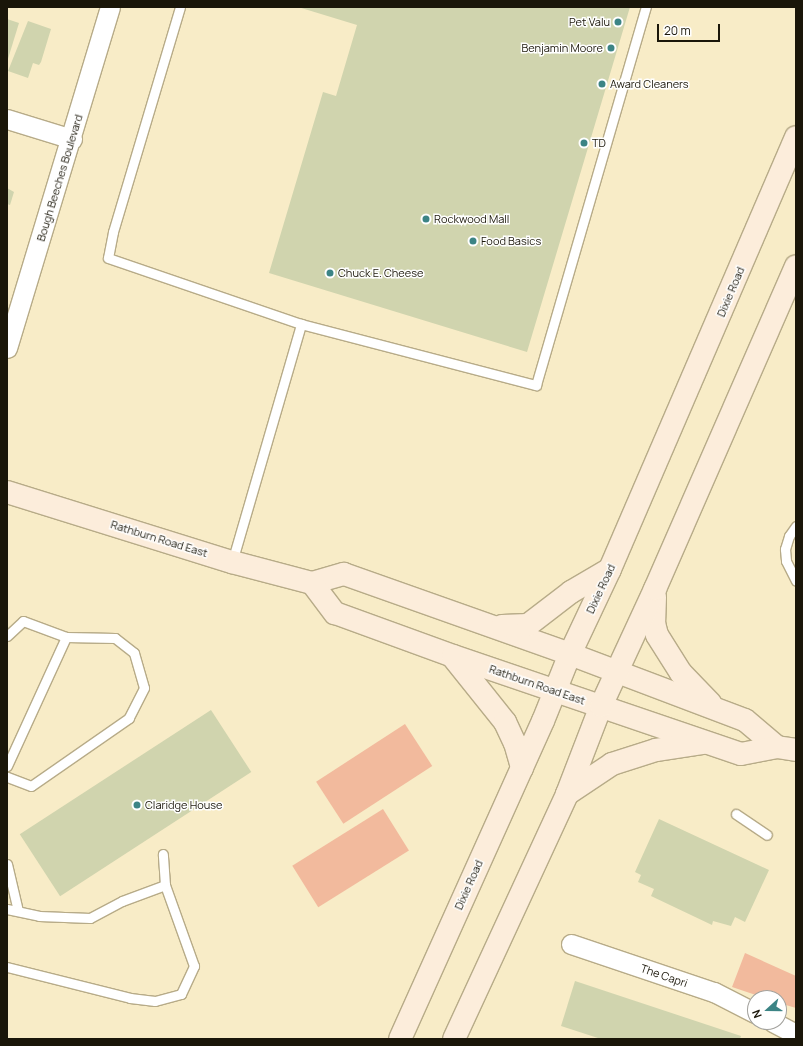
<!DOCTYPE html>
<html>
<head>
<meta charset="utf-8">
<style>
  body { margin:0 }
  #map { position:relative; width:803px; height:1046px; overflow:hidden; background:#f8ecc7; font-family:Manrope,sans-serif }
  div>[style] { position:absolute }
  .green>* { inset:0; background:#f2ba9d; transform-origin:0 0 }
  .building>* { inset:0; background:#d0d4ae; transform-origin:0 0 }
  .roads { filter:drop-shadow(1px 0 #b7ab88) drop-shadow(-1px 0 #b7ab88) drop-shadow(0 1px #b7ab88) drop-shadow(0 -1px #b7ab88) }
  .lane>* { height:9px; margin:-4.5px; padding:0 4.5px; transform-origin:4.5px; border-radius:4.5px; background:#fff }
  .street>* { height:19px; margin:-9.5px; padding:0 9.5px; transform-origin:9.5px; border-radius:9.5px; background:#fff }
  .secondary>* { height:22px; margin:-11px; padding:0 11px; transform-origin:11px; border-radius:11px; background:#fceddb }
  .dots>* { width:11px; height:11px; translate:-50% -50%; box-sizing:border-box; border:2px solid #fff; border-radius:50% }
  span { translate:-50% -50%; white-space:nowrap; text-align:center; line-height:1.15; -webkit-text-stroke:3px #fff; paint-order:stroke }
  .poi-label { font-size:11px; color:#1a1609 }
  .right { translate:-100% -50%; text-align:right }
  .left { translate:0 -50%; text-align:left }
  .street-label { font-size:11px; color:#1a1609 }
  .frame { position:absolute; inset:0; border:8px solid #1a1609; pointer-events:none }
  .north { position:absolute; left:747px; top:990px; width:40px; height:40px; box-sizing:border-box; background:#fff; border:1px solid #a3a29d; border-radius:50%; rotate:249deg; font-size:11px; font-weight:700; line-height:16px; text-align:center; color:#1a1609 }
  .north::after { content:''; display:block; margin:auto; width:14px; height:18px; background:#3c8485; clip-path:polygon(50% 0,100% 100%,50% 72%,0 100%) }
  .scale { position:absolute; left:657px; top:24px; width:63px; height:18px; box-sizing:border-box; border:2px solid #1a1609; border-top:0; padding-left:5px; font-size:12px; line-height:14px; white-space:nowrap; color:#1a1609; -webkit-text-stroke:3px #fff; paint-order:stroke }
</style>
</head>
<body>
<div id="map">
  <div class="green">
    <div style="left:405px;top:724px;width:50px;height:106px;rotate:57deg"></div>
    <div style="left:383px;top:809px;width:49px;height:107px;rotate:58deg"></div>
    <div style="clip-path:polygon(745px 953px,796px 976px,796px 1008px,779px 1003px,779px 998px,765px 998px,732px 987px)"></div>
  </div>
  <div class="building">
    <div style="clip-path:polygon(298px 7px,630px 7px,527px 352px,269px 273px,323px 92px,336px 96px,357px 25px)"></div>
    <div style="clip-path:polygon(7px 19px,19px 23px,7px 62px)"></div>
    <div style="clip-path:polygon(28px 21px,51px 29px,41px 62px,39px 65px,33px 63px,28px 78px,8px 71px)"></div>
    <div style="clip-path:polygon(7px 188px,14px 192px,10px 205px,7px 204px)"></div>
    <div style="left:211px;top:710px;width:74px;height:228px;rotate:57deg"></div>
    <div style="clip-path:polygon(659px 819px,769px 870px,745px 922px,735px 917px,731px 926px,713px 921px,712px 925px,651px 896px,654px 889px,638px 882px,641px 875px,635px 872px)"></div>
    <div style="clip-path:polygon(575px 981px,741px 1036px,740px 1039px,601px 1039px,561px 1026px)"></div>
  </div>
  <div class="roads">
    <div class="lane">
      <div style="left:180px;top:7px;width:235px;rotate:106.6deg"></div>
      <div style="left:113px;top:232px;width:26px;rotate:101deg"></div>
      <div style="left:108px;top:258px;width:204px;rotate:18.9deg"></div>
      <div style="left:301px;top:324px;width:243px;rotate:14.6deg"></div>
      <div style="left:536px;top:385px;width:394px;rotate:-73.8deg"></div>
      <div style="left:796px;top:526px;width:12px;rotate:125deg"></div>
      <div style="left:789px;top:536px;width:14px;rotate:107deg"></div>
      <div style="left:785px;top:549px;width:12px;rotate:85deg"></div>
      <div style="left:786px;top:561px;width:22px;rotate:63deg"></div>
      <div style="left:232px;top:562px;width:248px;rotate:-73.8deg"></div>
      <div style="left:7px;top:636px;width:22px;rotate:-43deg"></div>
      <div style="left:23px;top:621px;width:46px;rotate:20.4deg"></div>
      <div style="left:66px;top:637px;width:49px;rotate:1.2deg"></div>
      <div style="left:115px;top:638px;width:24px;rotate:38deg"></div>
      <div style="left:134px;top:653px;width:36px;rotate:74deg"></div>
      <div style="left:144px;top:688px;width:34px;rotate:117deg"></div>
      <div style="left:129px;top:718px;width:119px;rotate:145.2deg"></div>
      <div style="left:31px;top:786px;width:26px;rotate:-159deg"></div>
      <div style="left:7px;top:766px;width:142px;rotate:-65.4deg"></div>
      <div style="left:736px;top:814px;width:37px;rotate:34deg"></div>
      <div style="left:7px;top:864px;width:48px;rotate:76.8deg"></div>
      <div style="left:7px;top:909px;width:33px;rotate:12deg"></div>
      <div style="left:39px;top:916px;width:51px;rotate:2.2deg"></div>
      <div style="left:90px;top:918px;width:36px;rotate:-28deg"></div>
      <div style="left:122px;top:901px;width:46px;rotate:-20.4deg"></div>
      <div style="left:7px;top:967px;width:127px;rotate:14.1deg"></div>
      <div style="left:130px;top:998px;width:25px;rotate:7deg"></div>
      <div style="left:155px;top:1001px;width:27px;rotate:-15deg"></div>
      <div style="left:181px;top:994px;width:31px;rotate:-65deg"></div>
      <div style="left:194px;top:966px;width:86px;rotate:-109.7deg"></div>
      <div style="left:165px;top:885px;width:31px;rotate:-94deg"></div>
    </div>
    <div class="street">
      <div style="left:7px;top:119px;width:68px;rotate:17.1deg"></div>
      <div style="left:7px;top:348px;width:356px;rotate:-73.2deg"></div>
      <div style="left:571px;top:944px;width:151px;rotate:18.6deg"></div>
      <div style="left:714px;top:992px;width:46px;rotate:27.1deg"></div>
      <div style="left:773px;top:1022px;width:26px;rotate:28deg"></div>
    </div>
    <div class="secondary">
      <div style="left:7px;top:492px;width:236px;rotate:17.3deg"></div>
      <div style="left:232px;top:562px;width:83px;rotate:14.7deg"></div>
      <div style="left:312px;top:583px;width:33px;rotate:-16deg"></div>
      <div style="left:344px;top:574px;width:240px;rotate:19.5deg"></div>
      <div style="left:570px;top:654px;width:187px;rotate:20.7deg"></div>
      <div style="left:745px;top:720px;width:42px;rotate:40.2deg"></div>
      <div style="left:312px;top:583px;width:38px;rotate:53deg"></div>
      <div style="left:335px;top:613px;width:126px;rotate:20deg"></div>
      <div style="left:453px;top:656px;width:304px;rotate:18.8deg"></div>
      <div style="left:741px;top:754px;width:37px;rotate:-11deg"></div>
      <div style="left:777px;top:747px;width:19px;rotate:9deg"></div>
      <div style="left:655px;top:597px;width:26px;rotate:92deg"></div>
      <div style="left:654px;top:623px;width:12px;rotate:76deg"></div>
      <div style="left:657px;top:635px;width:45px;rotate:57.7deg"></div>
      <div style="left:681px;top:673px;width:42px;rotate:46deg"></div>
      <div style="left:502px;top:626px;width:26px;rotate:-2deg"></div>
      <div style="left:528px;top:625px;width:54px;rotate:-37.5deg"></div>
      <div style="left:571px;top:592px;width:45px;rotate:-30.5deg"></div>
      <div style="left:453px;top:657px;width:83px;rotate:51.3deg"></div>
      <div style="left:505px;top:722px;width:23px;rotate:65deg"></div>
      <div style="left:515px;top:743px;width:26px;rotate:74deg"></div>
      <div style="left:567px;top:794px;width:54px;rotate:-33.7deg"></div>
      <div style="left:612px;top:764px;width:46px;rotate:-17.7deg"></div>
      <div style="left:656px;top:750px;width:48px;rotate:-8.5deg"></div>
      <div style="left:400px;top:1039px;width:349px;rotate:-65.8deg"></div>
      <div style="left:543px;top:721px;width:72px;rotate:-68.1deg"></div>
      <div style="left:570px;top:654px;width:94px;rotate:-64.8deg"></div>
      <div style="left:610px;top:569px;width:470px;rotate:-66.7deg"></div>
      <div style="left:454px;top:1039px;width:270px;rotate:-65.2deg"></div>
      <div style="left:567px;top:794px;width:94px;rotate:-68.9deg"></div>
      <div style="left:601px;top:706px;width:129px;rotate:-65.2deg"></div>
      <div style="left:655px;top:589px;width:352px;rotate:-66.4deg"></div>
    </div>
  </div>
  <div class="dots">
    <div style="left:618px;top:22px;background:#3c8485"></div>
    <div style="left:611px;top:48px;background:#3c8485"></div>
    <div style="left:602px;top:84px;background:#3c8485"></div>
    <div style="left:584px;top:143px;background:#3c8485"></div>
    <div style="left:426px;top:219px;background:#3c8485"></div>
    <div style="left:473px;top:241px;background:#3c8485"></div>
    <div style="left:330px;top:273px;background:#3c8485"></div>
    <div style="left:137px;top:805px;background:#3c8485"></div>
  </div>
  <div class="poi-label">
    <span class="right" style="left:610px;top:22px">Pet Valu</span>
    <span class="right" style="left:603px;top:48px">Benjamin Moore</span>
    <span class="left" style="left:610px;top:84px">Award Cleaners</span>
    <span class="left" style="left:592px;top:143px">TD</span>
    <span class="left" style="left:434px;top:219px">Rockwood Mall</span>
    <span class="left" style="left:481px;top:241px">Food Basics</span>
    <span class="left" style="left:338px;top:273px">Chuck E. Cheese</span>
    <span class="left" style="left:145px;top:805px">Claridge House</span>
  </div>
  <div class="street-label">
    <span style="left:60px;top:178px;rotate:-73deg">Bough Beeches Boulevard</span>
    <span style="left:731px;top:292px;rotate:-67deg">Dixie Road</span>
    <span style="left:159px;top:539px;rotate:17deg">Rathburn Road East</span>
    <span style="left:601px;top:589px;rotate:-65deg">Dixie Road</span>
    <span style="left:537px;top:685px;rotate:19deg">Rathburn Road East</span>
    <span style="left:469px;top:885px;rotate:-66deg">Dixie Road</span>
    <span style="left:664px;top:976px;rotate:19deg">The Capri</span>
  </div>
  <div class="frame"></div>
  <div class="north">N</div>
  <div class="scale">20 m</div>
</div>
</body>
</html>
